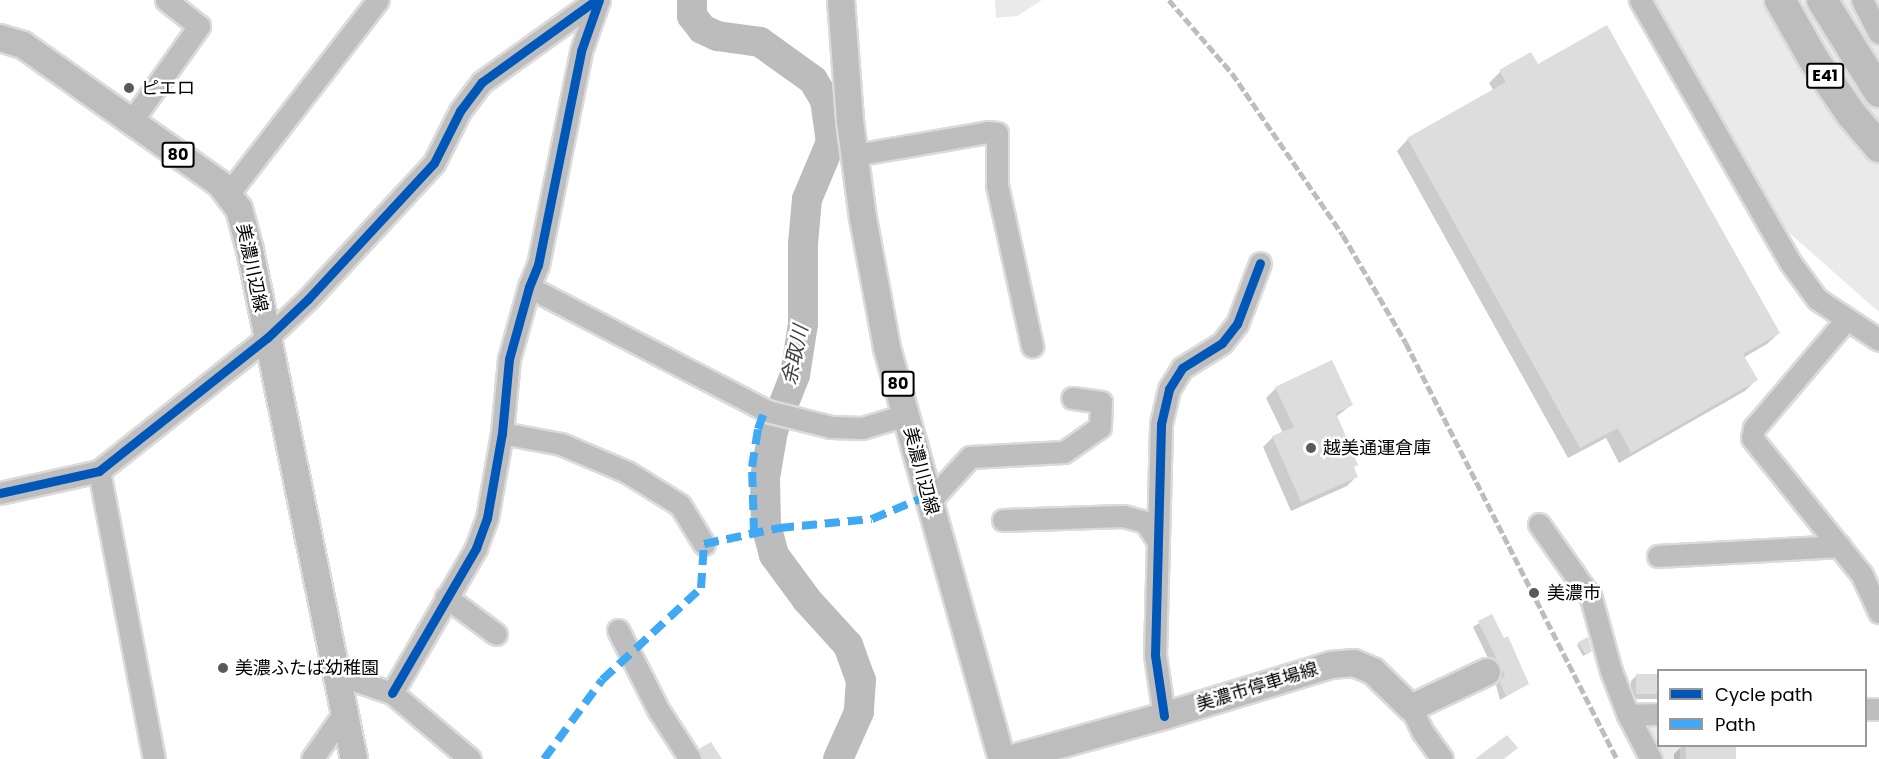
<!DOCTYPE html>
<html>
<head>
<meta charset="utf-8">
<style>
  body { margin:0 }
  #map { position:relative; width:1879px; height:759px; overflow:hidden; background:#fff; font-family:Poppins,"Noto Sans JP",sans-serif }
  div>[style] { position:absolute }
  .green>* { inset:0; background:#eaeaea }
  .shadow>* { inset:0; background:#0003 }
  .river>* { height:30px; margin:-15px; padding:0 15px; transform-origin:15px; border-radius:15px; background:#bcbcbc }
  .building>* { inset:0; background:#ddd; transform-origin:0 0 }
  .roads { filter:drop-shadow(2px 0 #dbdbdb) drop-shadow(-2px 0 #dbdbdb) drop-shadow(0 2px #dbdbdb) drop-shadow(0 -2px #dbdbdb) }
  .minor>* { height:21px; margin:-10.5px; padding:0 10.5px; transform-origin:10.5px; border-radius:10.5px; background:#bebebe }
  .major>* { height:26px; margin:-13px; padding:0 13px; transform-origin:13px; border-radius:13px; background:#bdbdbd }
  .highway>* { height:30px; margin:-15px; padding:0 15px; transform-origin:15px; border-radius:15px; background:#bdbdbd }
  .rail>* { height:4.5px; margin-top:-2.25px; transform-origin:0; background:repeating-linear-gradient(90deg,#bdbdbd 0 9px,transparent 0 12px) }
  .quiet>* { height:8px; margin-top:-4px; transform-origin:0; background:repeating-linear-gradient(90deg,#3fa9f5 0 15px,transparent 0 23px) }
  .cycleway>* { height:9px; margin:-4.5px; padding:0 4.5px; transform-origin:4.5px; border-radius:4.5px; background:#0057b8 }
  .dots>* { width:16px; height:16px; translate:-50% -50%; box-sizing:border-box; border:3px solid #fff; border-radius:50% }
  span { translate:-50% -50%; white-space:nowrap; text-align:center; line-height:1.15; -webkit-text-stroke:5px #fff; paint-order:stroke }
  .shield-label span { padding:2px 4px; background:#fff; border:2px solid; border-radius:4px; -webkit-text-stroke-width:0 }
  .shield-label { font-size:16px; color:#000; font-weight:700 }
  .poi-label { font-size:18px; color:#000 }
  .left { translate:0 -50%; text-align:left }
  .street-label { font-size:18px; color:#000 }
  .water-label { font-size:20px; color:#414141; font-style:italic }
  .legend { position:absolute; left:1657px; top:669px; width:210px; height:78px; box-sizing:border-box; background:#fff; border:2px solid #999; margin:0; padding:8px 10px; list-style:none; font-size:18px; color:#000 }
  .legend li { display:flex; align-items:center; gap:12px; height:30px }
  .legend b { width:30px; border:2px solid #999 }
</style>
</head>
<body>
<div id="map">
  <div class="green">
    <div style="clip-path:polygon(995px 0,1042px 0,1017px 16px,996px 18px)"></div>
    <div style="clip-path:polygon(1641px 0,1879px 0,1879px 312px,1778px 223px)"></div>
    <div style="clip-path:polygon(1651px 725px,1658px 726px,1658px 746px,1680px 746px,1680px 759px,1658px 759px,1646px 734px)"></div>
  </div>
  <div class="shadow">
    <div style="clip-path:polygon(1538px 66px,1779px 333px,1767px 344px,1743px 358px,1756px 380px,1745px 391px,1619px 463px,1606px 438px,1568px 458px,1397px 151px,1408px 139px,1494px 91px,1489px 83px,1500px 72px)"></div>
    <div style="clip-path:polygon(1276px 388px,1351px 405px,1336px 417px,1356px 465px,1353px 468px,1356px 477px,1347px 486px,1291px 511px,1263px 447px,1273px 437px,1283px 433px,1266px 398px)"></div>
    <div style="clip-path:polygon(1491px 616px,1528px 684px,1500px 700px,1496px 685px,1499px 681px,1473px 627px)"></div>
    <div style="clip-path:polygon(1579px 643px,1588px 653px,1583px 656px,1577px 645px)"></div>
    <div style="clip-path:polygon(1658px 675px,1658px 699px,1631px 699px,1631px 681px,1636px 676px)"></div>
    <div style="clip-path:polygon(1682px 746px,1735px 746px,1735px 759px,1674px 759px,1674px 754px)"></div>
  </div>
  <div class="river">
    <div style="left:692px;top:0;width:16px;rotate:90deg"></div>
    <div style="left:692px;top:16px;width:16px;rotate:52deg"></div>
    <div style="left:702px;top:29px;width:17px;rotate:25deg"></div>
    <div style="left:717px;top:36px;width:43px;rotate:7.9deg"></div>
    <div style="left:760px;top:42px;width:65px;rotate:35.6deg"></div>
    <div style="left:813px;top:80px;width:23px;rotate:59deg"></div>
    <div style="left:825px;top:100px;width:42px;rotate:81.9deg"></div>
    <div style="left:831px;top:142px;width:62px;rotate:112.8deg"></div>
    <div style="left:807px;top:199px;width:45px;rotate:95.1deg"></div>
    <div style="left:803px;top:244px;width:80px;rotate:90deg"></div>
    <div style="left:803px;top:324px;width:52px;rotate:98.9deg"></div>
    <div style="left:795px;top:375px;width:60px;rotate:111.4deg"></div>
    <div style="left:773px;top:431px;width:48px;rotate:99.7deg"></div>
    <div style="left:765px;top:478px;width:47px;rotate:88.8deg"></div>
    <div style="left:766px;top:525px;width:31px;rotate:75deg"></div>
    <div style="left:774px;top:555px;width:56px;rotate:53.7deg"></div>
    <div style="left:807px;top:600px;width:61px;rotate:47.7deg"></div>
    <div style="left:848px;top:645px;width:37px;rotate:70deg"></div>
    <div style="left:861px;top:680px;width:32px;rotate:94deg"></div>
    <div style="left:859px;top:712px;width:51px;rotate:114.1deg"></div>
  </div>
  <div class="building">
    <div style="clip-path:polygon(1607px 25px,1780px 333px,1743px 354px,1758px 380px,1631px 453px,1618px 428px,1580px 448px,1407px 138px,1506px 82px,1499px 70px,1531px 52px,1538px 64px)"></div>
    <div style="clip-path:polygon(1332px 360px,1353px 405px,1336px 413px,1358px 465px,1354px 467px,1358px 477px,1301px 502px,1272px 436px,1294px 427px,1275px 387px)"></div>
    <div style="clip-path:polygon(1492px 614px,1504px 638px,1508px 636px,1529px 684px,1506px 696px,1499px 680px,1505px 676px,1478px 621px)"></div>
    <div style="clip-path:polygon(1588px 637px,1592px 651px,1586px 655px,1578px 642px)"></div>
    <div style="left:1659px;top:674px;width:20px;height:23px;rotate:90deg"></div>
    <div style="clip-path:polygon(1507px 735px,1518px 748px,1504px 759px,1475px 759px)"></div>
    <div style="clip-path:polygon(711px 742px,722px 759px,703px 759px,699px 749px)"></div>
    <div style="left:1686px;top:746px;width:50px;height:13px"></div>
  </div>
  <div class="roads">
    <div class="minor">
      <div style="left:1640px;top:0;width:302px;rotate:60.2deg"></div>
      <div style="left:1790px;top:262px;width:46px;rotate:53.9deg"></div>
      <div style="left:1817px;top:299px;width:74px;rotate:33.5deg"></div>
      <div style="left:1862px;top:0;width:37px;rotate:63deg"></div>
      <div style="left:131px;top:122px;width:118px;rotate:-54.7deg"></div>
      <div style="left:199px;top:26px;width:42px;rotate:-141.8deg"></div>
      <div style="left:855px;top:155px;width:135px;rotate:-9.8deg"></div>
      <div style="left:988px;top:132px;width:9px;rotate:6deg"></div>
      <div style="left:997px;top:133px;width:52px;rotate:90deg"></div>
      <div style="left:997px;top:185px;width:165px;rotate:77.7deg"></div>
      <div style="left:228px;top:194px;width:245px;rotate:-52.3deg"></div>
      <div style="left:529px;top:287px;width:268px;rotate:27.5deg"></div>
      <div style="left:767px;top:411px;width:66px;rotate:14deg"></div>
      <div style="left:831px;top:427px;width:31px;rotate:2deg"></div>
      <div style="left:862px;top:428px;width:46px;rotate:-16.5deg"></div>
      <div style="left:1846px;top:320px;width:142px;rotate:130.4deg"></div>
      <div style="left:1754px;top:428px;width:10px;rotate:101deg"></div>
      <div style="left:1752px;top:438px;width:176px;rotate:51.2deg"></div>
      <div style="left:1862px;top:575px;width:41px;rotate:65.3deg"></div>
      <div style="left:502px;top:433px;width:60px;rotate:10.6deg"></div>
      <div style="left:561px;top:444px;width:72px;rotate:23deg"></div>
      <div style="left:627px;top:472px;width:62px;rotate:31.9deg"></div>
      <div style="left:680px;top:505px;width:46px;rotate:58.4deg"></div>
      <div style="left:99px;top:471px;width:293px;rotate:79.2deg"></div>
      <div style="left:0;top:493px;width:101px;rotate:-12.5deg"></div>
      <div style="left:99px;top:471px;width:214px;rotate:-38.4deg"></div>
      <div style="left:267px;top:338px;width:57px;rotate:-43.6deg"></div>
      <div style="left:308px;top:299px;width:185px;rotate:-47.2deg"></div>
      <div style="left:434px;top:163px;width:58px;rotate:-63.4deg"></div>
      <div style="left:460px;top:111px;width:36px;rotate:-53deg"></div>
      <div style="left:482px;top:82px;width:140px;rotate:-35.7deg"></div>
      <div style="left:929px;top:502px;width:61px;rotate:-47.7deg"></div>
      <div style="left:970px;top:457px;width:94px;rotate:-3deg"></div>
      <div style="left:1064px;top:452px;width:44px;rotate:-34.8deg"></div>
      <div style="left:1100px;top:427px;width:25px;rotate:-88deg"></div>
      <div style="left:1101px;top:402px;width:29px;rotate:-172deg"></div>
      <div style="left:1003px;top:520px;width:120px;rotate:-1.9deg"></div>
      <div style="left:1123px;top:516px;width:23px;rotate:15deg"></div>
      <div style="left:1145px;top:522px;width:23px;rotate:56deg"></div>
      <div style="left:1539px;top:524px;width:90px;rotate:54.9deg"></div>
      <div style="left:1591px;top:598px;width:76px;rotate:74.7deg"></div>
      <div style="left:1611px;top:671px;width:47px;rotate:68.9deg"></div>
      <div style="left:1628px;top:715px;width:50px;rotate:62.4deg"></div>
      <div style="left:1658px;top:556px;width:182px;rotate:-3.1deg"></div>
      <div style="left:446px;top:597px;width:62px;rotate:36.5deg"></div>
      <div style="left:618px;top:630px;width:91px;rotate:63.2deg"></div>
      <div style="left:659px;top:711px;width:57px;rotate:57.1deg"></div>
      <div style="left:337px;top:674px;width:58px;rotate:19.1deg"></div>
      <div style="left:392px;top:693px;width:102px;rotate:40.2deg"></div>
      <div style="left:392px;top:693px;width:168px;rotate:-59.9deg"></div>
      <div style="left:476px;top:548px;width:32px;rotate:-70deg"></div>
      <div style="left:487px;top:518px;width:86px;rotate:-80deg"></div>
      <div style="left:502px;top:433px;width:74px;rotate:-84.6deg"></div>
      <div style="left:509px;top:359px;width:75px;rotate:-74.5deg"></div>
      <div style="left:529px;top:287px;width:24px;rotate:-68deg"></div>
      <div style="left:538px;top:265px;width:218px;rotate:-78.6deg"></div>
      <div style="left:581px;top:51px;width:54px;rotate:-70.6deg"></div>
      <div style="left:1411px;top:708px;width:25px;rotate:64deg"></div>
      <div style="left:1422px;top:731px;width:34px;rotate:54deg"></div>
      <div style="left:1866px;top:709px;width:13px"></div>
      <div style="left:1628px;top:715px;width:30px;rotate:-2deg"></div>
      <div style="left:1164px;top:716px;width:62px;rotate:-98.4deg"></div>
      <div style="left:1155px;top:655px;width:231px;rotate:-88.5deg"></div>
      <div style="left:1161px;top:424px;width:36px;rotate:-77deg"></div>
      <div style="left:1169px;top:389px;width:25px;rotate:-58deg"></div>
      <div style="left:1182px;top:368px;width:47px;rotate:-32deg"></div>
      <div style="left:1222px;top:343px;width:24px;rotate:-52deg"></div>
      <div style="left:1237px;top:324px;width:65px;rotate:-69.3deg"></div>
      <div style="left:312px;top:759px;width:56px;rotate:-55.2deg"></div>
    </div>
    <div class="major">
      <div style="left:841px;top:0;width:121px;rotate:85.7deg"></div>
      <div style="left:850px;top:121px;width:98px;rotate:82.4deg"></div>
      <div style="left:863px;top:218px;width:132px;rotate:79.5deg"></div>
      <div style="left:887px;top:348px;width:427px;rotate:74.4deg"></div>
      <div style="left:0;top:38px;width:24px;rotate:17deg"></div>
      <div style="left:23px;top:45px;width:241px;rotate:35.2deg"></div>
      <div style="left:220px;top:184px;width:31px;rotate:53deg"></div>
      <div style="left:239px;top:209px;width:42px;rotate:75deg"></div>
      <div style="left:250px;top:250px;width:520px;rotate:78.45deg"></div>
      <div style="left:1009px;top:759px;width:161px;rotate:-15.5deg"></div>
      <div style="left:1164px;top:716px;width:175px;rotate:-17deg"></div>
      <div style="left:1331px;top:665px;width:23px;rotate:-5deg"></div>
      <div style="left:1354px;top:663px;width:21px;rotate:23deg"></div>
      <div style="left:1373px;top:671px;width:53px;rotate:44.2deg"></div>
      <div style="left:1411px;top:708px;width:84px;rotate:-25.3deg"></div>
    </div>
    <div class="highway">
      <div style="left:1780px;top:0;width:69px;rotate:60.5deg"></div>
      <div style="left:1814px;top:60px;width:67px;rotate:55.4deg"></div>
      <div style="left:1852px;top:115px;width:42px;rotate:49.8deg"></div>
      <div style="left:1822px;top:0;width:108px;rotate:58.2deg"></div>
    </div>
  </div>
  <div class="rail">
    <div style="left:1169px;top:0;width:96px;rotate:49.2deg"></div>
    <div style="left:1232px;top:73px;width:196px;rotate:55.6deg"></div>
    <div style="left:1343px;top:235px;width:125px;rotate:59.7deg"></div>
    <div style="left:1406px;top:343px;width:466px;rotate:63.1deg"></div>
  </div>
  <div class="quiet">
    <div style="left:754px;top:533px;width:66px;rotate:-91.7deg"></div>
    <div style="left:752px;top:467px;width:38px;rotate:-81deg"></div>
    <div style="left:758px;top:429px;width:20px;rotate:-70deg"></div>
    <div style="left:544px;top:759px;width:98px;rotate:-53.7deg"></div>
    <div style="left:602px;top:680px;width:135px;rotate:-42.9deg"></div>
    <div style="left:701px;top:588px;width:44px;rotate:-86.1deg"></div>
    <div style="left:704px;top:544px;width:77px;rotate:-12deg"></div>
    <div style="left:779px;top:528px;width:93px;rotate:-5.5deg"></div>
    <div style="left:872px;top:519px;width:60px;rotate:-22.7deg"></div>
  </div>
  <div class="cycleway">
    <div style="left:0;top:493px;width:101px;rotate:-12.5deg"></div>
    <div style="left:99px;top:471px;width:214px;rotate:-38.4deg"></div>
    <div style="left:267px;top:338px;width:57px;rotate:-43.6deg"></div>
    <div style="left:308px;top:299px;width:185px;rotate:-47.2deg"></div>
    <div style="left:434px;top:163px;width:58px;rotate:-63.4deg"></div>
    <div style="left:460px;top:111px;width:36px;rotate:-53deg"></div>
    <div style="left:482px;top:82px;width:140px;rotate:-35.7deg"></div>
    <div style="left:392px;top:693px;width:168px;rotate:-59.9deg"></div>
    <div style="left:476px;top:548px;width:32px;rotate:-70deg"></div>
    <div style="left:487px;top:518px;width:86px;rotate:-80deg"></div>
    <div style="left:502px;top:433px;width:74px;rotate:-84.6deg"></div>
    <div style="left:509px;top:359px;width:75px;rotate:-74.5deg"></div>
    <div style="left:529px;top:287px;width:24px;rotate:-68deg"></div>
    <div style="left:538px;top:265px;width:218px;rotate:-78.6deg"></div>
    <div style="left:581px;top:51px;width:54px;rotate:-70.6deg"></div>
    <div style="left:1164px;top:716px;width:62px;rotate:-98.4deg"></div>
    <div style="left:1155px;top:655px;width:231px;rotate:-88.5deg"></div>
    <div style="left:1161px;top:424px;width:36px;rotate:-77deg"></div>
    <div style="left:1169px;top:389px;width:25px;rotate:-58deg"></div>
    <div style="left:1182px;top:368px;width:47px;rotate:-32deg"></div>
    <div style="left:1222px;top:343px;width:24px;rotate:-52deg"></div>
    <div style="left:1237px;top:324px;width:65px;rotate:-69.3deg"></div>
  </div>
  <div class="dots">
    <div style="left:129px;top:88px;background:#595959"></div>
    <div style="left:1311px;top:448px;background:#595959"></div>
    <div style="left:1534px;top:593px;background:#595959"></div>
    <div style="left:223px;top:668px;background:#595959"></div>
  </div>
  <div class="shield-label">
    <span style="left:1825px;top:76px">E41</span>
    <span style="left:178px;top:155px">80</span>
    <span style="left:898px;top:384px">80</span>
  </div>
  <div class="poi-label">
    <span class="left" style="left:141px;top:88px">ピエロ</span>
    <span class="left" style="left:1323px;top:448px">越美通運倉庫</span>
    <span class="left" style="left:1547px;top:593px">美濃市</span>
    <span class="left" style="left:235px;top:668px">美濃ふたば幼稚園</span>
  </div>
  <div class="street-label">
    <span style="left:252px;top:268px;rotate:78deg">美濃川辺線</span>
    <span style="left:921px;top:471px;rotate:75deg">美濃川辺線</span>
    <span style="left:1257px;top:687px;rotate:-17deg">美濃市停車場線</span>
  </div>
  <div class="water-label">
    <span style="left:795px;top:355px;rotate:-78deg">余取川</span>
  </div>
  <ul class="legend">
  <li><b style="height:8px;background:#0057b8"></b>Cycle path</li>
  <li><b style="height:8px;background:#3fa9f5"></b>Path</li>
  </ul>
</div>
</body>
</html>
